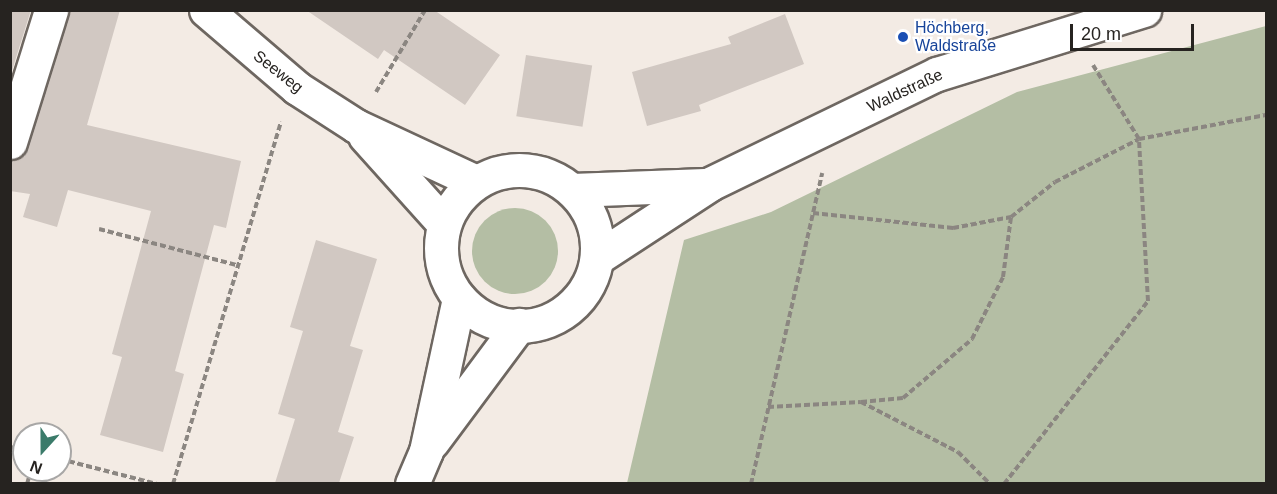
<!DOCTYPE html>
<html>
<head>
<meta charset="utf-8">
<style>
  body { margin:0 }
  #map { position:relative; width:1277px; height:494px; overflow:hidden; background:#f3ebe4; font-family:Arial,sans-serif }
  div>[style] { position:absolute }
  .green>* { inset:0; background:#b4bea4 }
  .round { border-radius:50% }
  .building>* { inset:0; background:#d1c8c2; transform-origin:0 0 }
  .path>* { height:4px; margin-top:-2px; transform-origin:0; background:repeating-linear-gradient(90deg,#8b8681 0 6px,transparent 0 9px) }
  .roads { filter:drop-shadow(2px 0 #6e6761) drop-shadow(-2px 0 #6e6761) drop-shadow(0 2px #6e6761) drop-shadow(0 -2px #6e6761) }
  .street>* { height:33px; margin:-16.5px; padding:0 16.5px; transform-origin:16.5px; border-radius:16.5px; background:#fff }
  .street>.ring { margin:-16.5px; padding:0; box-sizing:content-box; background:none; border:33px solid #fff; border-radius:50% }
  .dots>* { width:16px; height:16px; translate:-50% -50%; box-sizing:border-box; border:3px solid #fff; border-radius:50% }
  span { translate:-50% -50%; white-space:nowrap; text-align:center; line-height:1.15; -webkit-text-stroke:4.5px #fff; paint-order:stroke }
  .transit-label { font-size:16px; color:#164399 }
  .left { translate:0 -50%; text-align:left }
  .street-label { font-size:16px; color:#262320 }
  .frame { position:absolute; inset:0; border:12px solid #262320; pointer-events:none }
  .north { position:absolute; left:12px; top:422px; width:60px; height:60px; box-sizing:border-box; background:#fff; border:2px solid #a8a7a6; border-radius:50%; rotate:201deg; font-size:16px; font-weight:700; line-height:24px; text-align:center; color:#262320 }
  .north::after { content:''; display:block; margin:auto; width:21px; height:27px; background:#3b7b6a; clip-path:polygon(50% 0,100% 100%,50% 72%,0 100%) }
  .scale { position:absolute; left:1070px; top:24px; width:124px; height:27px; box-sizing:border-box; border:3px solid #262320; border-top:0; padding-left:8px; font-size:18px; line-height:21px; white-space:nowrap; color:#262320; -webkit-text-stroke:4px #fff; paint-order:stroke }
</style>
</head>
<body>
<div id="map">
  <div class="green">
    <div style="clip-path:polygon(1266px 26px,1266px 483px,627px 483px,684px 240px,771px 212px,1017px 92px)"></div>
    <div class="round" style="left:472px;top:208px;width:86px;height:86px"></div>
  </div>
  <div class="building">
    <div style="clip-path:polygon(10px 10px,31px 10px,10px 77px)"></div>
    <div style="clip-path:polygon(69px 10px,120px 10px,87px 125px,241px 161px,226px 228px,214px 225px,175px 371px,184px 374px,163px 452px,100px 435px,122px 357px,112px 354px,151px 211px,68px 190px,57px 227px,23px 217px,30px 194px,10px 191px,10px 160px,28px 148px)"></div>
    <div style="clip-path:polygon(306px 10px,434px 10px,500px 55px,465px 105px,384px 50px,378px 59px)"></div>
    <div style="clip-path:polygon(785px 14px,804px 64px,699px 105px,701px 111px,647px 126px,632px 72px,731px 44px,728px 37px)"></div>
    <div style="left:526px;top:55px;width:67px;height:62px;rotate:9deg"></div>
    <div style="clip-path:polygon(316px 240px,377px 259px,350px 346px,363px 350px,338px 432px,354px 437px,339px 483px,275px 483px,295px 419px,278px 414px,303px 331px,290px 327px)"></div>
  </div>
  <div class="path">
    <div style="left:376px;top:92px;width:96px;rotate:-59.1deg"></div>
    <div style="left:813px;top:213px;width:141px;rotate:6.1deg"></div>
    <div style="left:953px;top:228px;width:59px;rotate:-10.7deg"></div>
    <div style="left:1011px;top:217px;width:56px;rotate:-38.5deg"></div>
    <div style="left:1055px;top:182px;width:94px;rotate:-27.1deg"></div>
    <div style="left:1139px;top:139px;width:129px;rotate:-10.7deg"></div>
    <div style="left:99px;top:229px;width:142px;rotate:14.7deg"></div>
    <div style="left:861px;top:402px;width:42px;rotate:-5.4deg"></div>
    <div style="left:903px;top:398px;width:91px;rotate:-40.5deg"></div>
    <div style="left:972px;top:339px;width:69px;rotate:-63.4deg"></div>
    <div style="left:1003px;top:277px;width:61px;rotate:-82.4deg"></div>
    <div style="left:768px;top:407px;width:93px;rotate:-3.1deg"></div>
    <div style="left:861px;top:402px;width:109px;rotate:27.3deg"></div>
    <div style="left:958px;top:452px;width:45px;rotate:45deg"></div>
    <div style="left:10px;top:447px;width:14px;rotate:12deg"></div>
    <div style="left:60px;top:459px;width:100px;rotate:14.5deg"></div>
    <div style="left:27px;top:484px;width:15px;rotate:-74deg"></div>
    <div style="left:173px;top:484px;width:378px;rotate:-73.4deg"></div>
    <div style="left:751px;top:484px;width:319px;rotate:-77.1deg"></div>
    <div style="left:1004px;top:484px;width:233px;rotate:-51.8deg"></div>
    <div style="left:1148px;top:301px;width:162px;rotate:-93.2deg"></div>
    <div style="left:1139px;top:139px;width:87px;rotate:-121.9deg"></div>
  </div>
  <div class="roads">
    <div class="street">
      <div style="left:206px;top:10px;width:120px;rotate:40.6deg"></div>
      <div style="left:297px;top:88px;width:70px;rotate:32.8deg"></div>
      <div style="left:356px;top:126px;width:132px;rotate:25deg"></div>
      <div style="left:365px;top:136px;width:118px;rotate:48.1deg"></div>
      <div style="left:10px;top:142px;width:138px;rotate:-72.7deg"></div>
      <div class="ring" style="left:441px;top:170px;width:123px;height:123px"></div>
      <div style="left:572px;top:190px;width:133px;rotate:-2.2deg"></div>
      <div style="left:597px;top:258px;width:135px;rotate:-33.2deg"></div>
      <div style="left:710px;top:184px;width:252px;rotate:-25.9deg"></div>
      <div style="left:937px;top:74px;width:217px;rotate:-17.2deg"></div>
      <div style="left:432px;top:442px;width:146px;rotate:-53.4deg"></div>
      <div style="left:412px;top:484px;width:36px;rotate:-67deg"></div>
      <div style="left:426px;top:451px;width:156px;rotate:-77.8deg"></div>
    </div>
  </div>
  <div class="dots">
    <div style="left:903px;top:37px;background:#1a4fb4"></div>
  </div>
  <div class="transit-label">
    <span class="left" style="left:915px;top:37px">Höchberg,<br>Waldstraße</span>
  </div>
  <div class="street-label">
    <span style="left:278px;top:72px;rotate:38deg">Seeweg</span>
    <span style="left:905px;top:91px;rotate:-25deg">Waldstraße</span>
  </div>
  <div class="frame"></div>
  <div class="north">N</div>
  <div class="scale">20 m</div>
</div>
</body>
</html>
